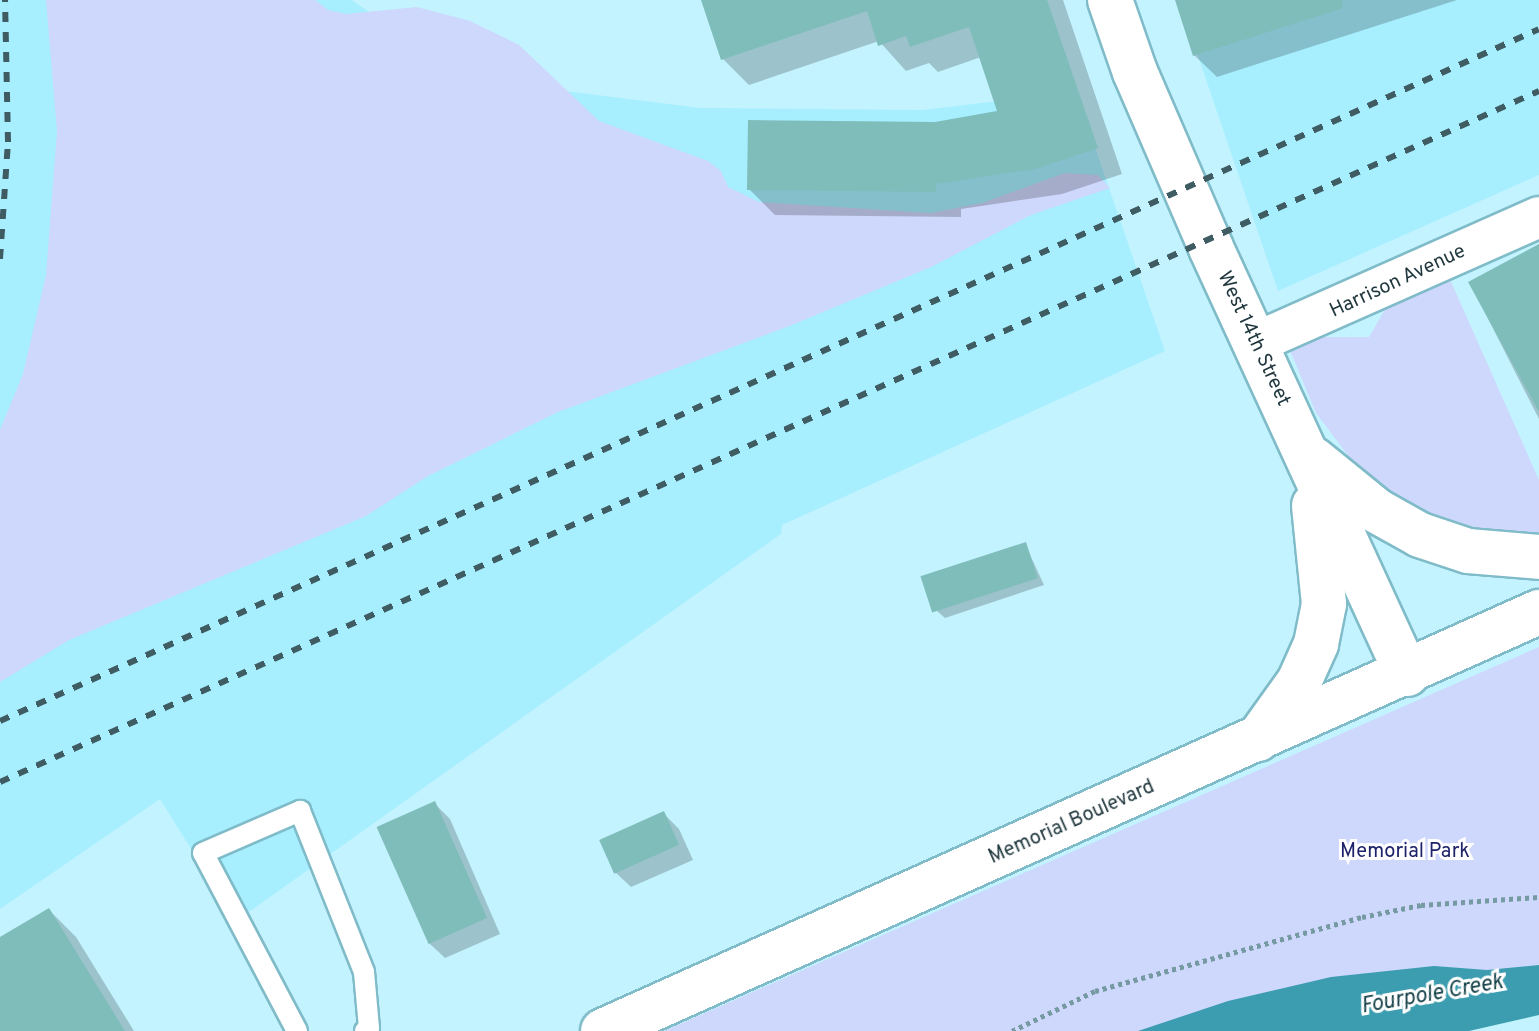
<!DOCTYPE html>
<html>
<head>
<meta charset="utf-8">
<style>
  body { margin:0 }
  #map { position:relative; width:1539px; height:1031px; overflow:hidden; background:#c3f3fe; font-family:Overpass,sans-serif }
  div>[style] { position:absolute }
  .built>* { inset:0; background:#a7efff }
  .green>* { inset:0; background:#ced7fc }
  .water>* { inset:0; background:#3c9db0 }
  .shadow>* { inset:0; background:#0003 }
  .building>* { inset:0; background:#7fbdbb; transform-origin:0 0 }
  .path>* { height:5px; margin-top:-2.5px; transform-origin:0; background:repeating-linear-gradient(90deg,#759aa2 0 4px,transparent 0 8px) }
  .roads { filter:drop-shadow(2px 0 #7fbbc8) drop-shadow(-2px 0 #7fbbc8) drop-shadow(0 2px #7fbbc8) drop-shadow(0 -2px #7fbbc8) }
  .service>* { height:20px; margin:-10px; padding:0 10px; transform-origin:10px; border-radius:10px; background:#fff }
  .minor>* { height:40px; margin:-20px; padding:0 20px; transform-origin:20px; border-radius:20px; background:#fff }
  .tertiary>* { height:44px; margin:-22px; padding:0 22px; transform-origin:22px; border-radius:22px; background:#fff }
  .rail>* { height:6px; margin-top:-3px; transform-origin:0; background:repeating-linear-gradient(90deg,#3f5c63 0 10px,transparent 0 20px) }
  span { translate:-50% -50%; white-space:nowrap; text-align:center; line-height:1.15; -webkit-text-stroke:6px #fff; paint-order:stroke }
  .street-label { font-size:20px; color:#1f373d }
  .park-label { font-size:20px; color:#1d226a }
  .water-label { font-size:22px; color:#133f47; font-style:italic }
</style>
</head>
<body>
<div id="map">
  <div class="built">
    <div style="clip-path:polygon(0 0,352px 0,408px 40px,557px 90px,701px 108px,922px 110px,1076px 92px,1165px 351px,782px 525px,781px 534px,236px 921px,160px 799px,0 909px)"></div>
    <div style="clip-path:polygon(1179px 0,1539px 0,1539px 175px,1278px 291px)"></div>
  </div>
  <div class="green">
    <div style="clip-path:polygon(46px 0,315px 0,328px 10px,346px 14px,417px 7px,470px 21px,519px 45px,599px 121px,708px 161px,721px 171px,728px 187px,759px 202px,931px 213px,982px 203px,1065px 173px,1098px 175px,1110px 188px,1031px 215px,931px 267px,792px 325px,558px 412px,428px 476px,366px 516px,69px 640px,0 682px,0 430px,23px 374px,46px 275px,57px 131px)"></div>
    <div style="clip-path:polygon(1448px 275px,1539px 480px,1539px 544px,1493px 540px,1404px 506px,1365px 478px,1316px 413px,1289px 348px,1322px 337px,1369px 337px,1393px 296px)"></div>
    <div style="clip-path:polygon(1539px 647px,1539px 981px,1237px 1031px,664px 1031px)"></div>
  </div>
  <div class="water">
    <div style="clip-path:polygon(1539px 965px,1539px 1015px,1469px 1031px,1138px 1031px,1228px 1001px,1331px 977px,1434px 966px,1487px 970px)"></div>
  </div>
  <div class="shadow">
    <div style="clip-path:polygon(703px 0,1063px 0,1122px 174px,1062px 194px,961px 209px,961px 217px,775px 215px,749px 189px,935px 124px,1000px 113px,981px 57px,938px 72px,929px 63px,906px 71px,879px 41px,749px 85px,723px 59px)"></div>
    <div style="clip-path:polygon(1177px 0,1457px 0,1217px 77px,1194px 55px)"></div>
    <div style="clip-path:polygon(1539px 260px,1539px 419px,1470px 283px)"></div>
    <div style="clip-path:polygon(1025px 544px,1044px 585px,945px 618px,937px 611px)"></div>
    <div style="clip-path:polygon(435px 804px,450px 819px,500px 934px,445px 958px,429px 943px)"></div>
    <div style="clip-path:polygon(664px 814px,679px 829px,693px 860px,631px 887px,615px 872px)"></div>
    <div style="clip-path:polygon(49px 910px,76px 937px,134px 1031px,0 1031px,0 939px)"></div>
  </div>
  <div class="building">
    <div style="clip-path:polygon(701px 0,1047px 0,1098px 148px,1035px 169px,936px 184px,936px 192px,747px 190px,748px 120px,935px 122px,997px 111px,969px 27px,910px 47px,906px 36px,878px 46px,867px 11px,721px 60px)"></div>
    <div style="clip-path:polygon(1175px 0,1342px 0,1343px 8px,1193px 56px)"></div>
    <div style="clip-path:polygon(1539px 244px,1539px 412px,1468px 282px)"></div>
    <div style="left:1026px;top:542px;width:38px;height:111px;rotate:72deg"></div>
    <div style="left:435px;top:801px;width:128px;height:64px;rotate:66deg"></div>
    <div style="left:664px;top:811px;width:37px;height:71px;rotate:66deg"></div>
    <div style="clip-path:polygon(49px 908px,125px 1031px,0 1031px,0 937px)"></div>
  </div>
  <div class="path">
    <div style="left:1012px;top:1031px;width:92px;rotate:-25.7deg"></div>
    <div style="left:1095px;top:991px;width:277px;rotate:-15.5deg"></div>
    <div style="left:1362px;top:917px;width:60px;rotate:-11.5deg"></div>
    <div style="left:1421px;top:905px;width:118px;rotate:-3.9deg"></div>
  </div>
  <div class="roads">
    <div class="service">
      <div style="left:297px;top:1031px;width:201px;rotate:-117.8deg"></div>
      <div style="left:203px;top:853px;width:106px;rotate:-23.4deg"></div>
      <div style="left:300px;top:811px;width:173px;rotate:68.3deg"></div>
      <div style="left:364px;top:972px;width:56px;rotate:84.9deg"></div>
      <div style="left:369px;top:1028px;width:5px;rotate:143deg"></div>
    </div>
    <div class="minor">
      <div style="left:1255px;top:343px;width:311px;rotate:-23.9deg"></div>
    </div>
    <div class="tertiary">
      <div style="left:1110px;top:0;width:76px;rotate:70.9deg"></div>
      <div style="left:1135px;top:72px;width:192px;rotate:66.6deg"></div>
      <div style="left:1211px;top:248px;width:469px;rotate:65.3deg"></div>
      <div style="left:1313px;top:459px;width:82px;rotate:39.1deg"></div>
      <div style="left:1377px;top:511px;width:49px;rotate:29.2deg"></div>
      <div style="left:1420px;top:535px;width:51px;rotate:18.4deg"></div>
      <div style="left:1468px;top:551px;width:71px;rotate:4.8deg"></div>
      <div style="left:1258px;top:739px;width:70px;rotate:-54.3deg"></div>
      <div style="left:1299px;top:682px;width:42px;rotate:-65.9deg"></div>
      <div style="left:1316px;top:644px;width:41px;rotate:-78.7deg"></div>
      <div style="left:1324px;top:604px;width:99px;rotate:-95.8deg"></div>
      <div style="left:603px;top:1031px;width:1026px;rotate:-24.12deg"></div>
    </div>
  </div>
  <div class="rail">
    <div style="left:0;top:259px;width:117px;rotate:-86.1deg"></div>
    <div style="left:8px;top:142px;width:142px;rotate:-91.2deg"></div>
    <div style="left:0;top:721px;width:1687px;rotate:-24.21deg"></div>
    <div style="left:0;top:782px;width:1687px;rotate:-24.18deg"></div>
  </div>
  <div class="street-label">
    <span style="left:1398px;top:282px;rotate:-25deg">Harrison Avenue</span>
    <span style="left:1253px;top:339px;rotate:65deg">West 14th Street</span>
    <span style="left:1072px;top:823px;rotate:-24deg">Memorial Boulevard</span>
  </div>
  <div class="park-label">
    <span style="left:1405px;top:852px">Memorial Park</span>
  </div>
  <div class="water-label">
    <span style="left:1432px;top:995px;rotate:-10deg">Fourpole Creek</span>
  </div>
</div>
</body>
</html>
